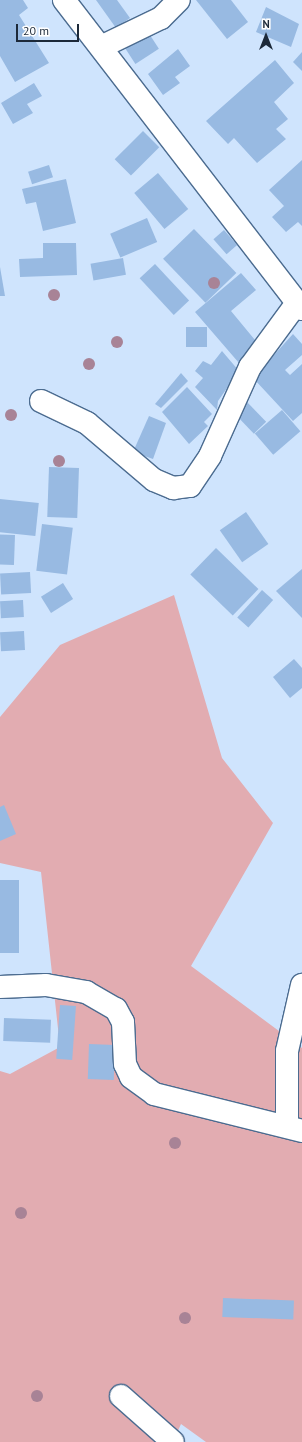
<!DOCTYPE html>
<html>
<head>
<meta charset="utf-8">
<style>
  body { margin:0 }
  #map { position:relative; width:302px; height:1442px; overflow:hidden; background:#cfe4fd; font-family:"PT Sans",sans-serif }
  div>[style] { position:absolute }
  .green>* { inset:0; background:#e2acb1 }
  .building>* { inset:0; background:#98bae2; transform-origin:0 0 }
  .roads { filter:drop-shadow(1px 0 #4c6c90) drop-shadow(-1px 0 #4c6c90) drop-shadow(0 1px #4c6c90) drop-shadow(0 -1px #4c6c90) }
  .street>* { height:22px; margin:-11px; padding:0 11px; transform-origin:11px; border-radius:11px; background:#fff }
  .secondary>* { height:22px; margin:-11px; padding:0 11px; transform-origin:11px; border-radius:11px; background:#fff }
  .trees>* { width:12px; height:12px; margin:-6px; border-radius:50%; background:#a88396 }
  span { translate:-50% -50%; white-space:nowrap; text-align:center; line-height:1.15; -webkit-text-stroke:3.5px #fff; paint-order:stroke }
  .north { position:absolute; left:246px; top:16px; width:40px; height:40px; -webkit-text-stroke:3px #fff; paint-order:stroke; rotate:0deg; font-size:11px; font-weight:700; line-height:16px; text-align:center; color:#1c2939 }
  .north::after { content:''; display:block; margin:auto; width:14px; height:18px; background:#1c2939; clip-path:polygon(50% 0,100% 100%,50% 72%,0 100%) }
  .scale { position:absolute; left:16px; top:24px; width:63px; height:18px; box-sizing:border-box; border:2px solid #1c2939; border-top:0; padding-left:5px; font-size:12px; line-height:14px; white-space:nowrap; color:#1c2939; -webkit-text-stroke:3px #fff; paint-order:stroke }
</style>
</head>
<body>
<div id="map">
  <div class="green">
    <div style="clip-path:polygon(174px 595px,222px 758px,273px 823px,191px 966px,302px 1048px,302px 1442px,206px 1442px,181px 1424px,173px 1442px,0 1442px,0 1071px,10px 1074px,60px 1047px,41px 872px,0 863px,0 717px,60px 645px)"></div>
  </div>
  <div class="building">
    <div style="clip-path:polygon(0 0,23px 0,28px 8px,19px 15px,49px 63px,15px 82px,0 56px)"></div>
    <div style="clip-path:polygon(96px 0,117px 0,130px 18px,116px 28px)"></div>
    <div style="clip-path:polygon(196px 0,231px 0,248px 22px,227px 39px)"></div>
    <div style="clip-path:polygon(266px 7px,299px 24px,291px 47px,256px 32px)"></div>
    <div style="left:148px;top:32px;width:20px;height:28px;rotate:57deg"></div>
    <div style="clip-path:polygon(178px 49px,190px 66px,175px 77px,180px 83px,163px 95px,148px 74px)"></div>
    <div style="clip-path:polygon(302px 52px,302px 71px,293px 62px)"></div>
    <div style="clip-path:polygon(275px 60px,294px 83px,274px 102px,288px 119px,276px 129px,286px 139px,257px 163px,234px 138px,228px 144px,206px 121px)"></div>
    <div style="clip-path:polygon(34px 83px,42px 96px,27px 104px,33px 113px,13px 124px,1px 103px)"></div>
    <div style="left:143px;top:131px;width:23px;height:40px;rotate:45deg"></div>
    <div style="clip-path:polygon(302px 160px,302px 226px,298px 222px,286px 232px,272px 217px,284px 206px,269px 190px)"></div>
    <div style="left:49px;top:165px;width:13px;height:22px;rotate:72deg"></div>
    <div style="left:158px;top:173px;width:47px;height:31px;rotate:50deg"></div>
    <div style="clip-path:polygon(66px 179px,76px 223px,43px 231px,36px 202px,26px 204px,22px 189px)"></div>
    <div style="left:147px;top:218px;width:26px;height:40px;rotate:67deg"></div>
    <div style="left:194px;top:229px;width:61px;height:43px;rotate:46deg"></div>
    <div style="left:224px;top:230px;width:20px;height:14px;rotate:49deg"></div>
    <div style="clip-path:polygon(43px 243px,76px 243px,77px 275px,20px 277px,19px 259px,43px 258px)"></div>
    <div style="left:123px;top:258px;width:17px;height:33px;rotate:80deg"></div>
    <div style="left:155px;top:264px;width:50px;height:21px;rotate:47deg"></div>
    <div style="clip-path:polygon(0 267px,5px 296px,0 296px)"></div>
    <div style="clip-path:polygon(241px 273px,256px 290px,231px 311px,260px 346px,239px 363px,195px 312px)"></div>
    <div style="left:207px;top:327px;width:20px;height:21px;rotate:90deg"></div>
    <div style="clip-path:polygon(293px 334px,302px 344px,302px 355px,285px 370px,290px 375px,302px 364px,302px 413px,293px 421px,253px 378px)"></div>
    <div style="clip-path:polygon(222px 351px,239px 371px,218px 401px,217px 410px,195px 387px,203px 378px,195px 371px,203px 361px,211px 365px)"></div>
    <div style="clip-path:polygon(181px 373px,188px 381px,161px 408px,155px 404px)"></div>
    <div style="clip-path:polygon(187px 387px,212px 414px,204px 422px,208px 426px,189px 444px,162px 412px)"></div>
    <div style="left:246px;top:401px;width:29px;height:17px;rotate:46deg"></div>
    <div style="left:282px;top:410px;width:28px;height:36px;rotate:49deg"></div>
    <div style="clip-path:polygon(149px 416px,166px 423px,153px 459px,133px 452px)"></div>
    <div style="left:49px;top:467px;width:30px;height:50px;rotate:2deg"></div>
    <div style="left:0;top:499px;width:39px;height:33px;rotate:6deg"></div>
    <div style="left:246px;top:512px;width:39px;height:32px;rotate:55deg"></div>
    <div style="left:42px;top:524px;width:31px;height:47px;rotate:7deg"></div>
    <div style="left:15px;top:535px;width:30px;height:15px;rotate:92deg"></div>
    <div style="left:216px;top:548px;width:59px;height:37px;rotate:44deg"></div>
    <div style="clip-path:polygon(302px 569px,302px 618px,276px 591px)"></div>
    <div style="left:30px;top:572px;width:21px;height:30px;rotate:87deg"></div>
    <div style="left:63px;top:583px;width:19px;height:26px;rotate:58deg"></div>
    <div style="left:262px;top:590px;width:15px;height:37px;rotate:42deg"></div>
    <div style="left:23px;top:600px;width:17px;height:23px;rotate:87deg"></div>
    <div style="left:24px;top:631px;width:19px;height:24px;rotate:87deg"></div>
    <div style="clip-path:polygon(294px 659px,302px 668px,302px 688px,290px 698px,273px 677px)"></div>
    <div style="clip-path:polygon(4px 805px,16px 834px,0 841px,0 807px)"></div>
    <div style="left:0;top:880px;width:19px;height:73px"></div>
    <div style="left:60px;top:1005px;width:16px;height:54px;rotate:4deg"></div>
    <div style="left:4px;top:1018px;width:47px;height:23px;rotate:2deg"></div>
    <div style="left:89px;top:1044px;width:26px;height:35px;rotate:2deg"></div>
    <div style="left:223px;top:1298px;width:71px;height:19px;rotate:2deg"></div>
  </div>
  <div class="roads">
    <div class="street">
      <div style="left:103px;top:46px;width:64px;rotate:-25.8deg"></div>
      <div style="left:161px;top:18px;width:25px;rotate:-45deg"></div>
      <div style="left:41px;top:401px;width:51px;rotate:25.6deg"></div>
      <div style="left:87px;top:423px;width:88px;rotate:40.4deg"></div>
      <div style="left:154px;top:480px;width:21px;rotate:23deg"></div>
      <div style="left:173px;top:488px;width:17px;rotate:-7deg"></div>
      <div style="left:190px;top:486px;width:36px;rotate:-56deg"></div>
      <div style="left:210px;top:456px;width:98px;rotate:-65.8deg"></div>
      <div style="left:250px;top:367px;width:79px;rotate:-53.7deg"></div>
      <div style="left:0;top:987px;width:46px;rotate:-2.5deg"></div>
      <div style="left:46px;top:985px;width:41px;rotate:9.9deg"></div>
      <div style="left:86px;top:992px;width:34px;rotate:30deg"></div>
      <div style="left:116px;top:1009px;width:15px;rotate:62deg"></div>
      <div style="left:123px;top:1022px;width:42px;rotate:87.3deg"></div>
      <div style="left:125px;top:1064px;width:14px;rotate:65deg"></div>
      <div style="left:131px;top:1077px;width:29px;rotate:36deg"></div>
      <div style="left:154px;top:1094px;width:153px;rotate:14deg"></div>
      <div style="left:287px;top:1126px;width:75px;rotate:-90deg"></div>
      <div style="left:287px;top:1051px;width:68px;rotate:-77.2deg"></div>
      <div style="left:121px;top:1396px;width:69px;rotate:41.5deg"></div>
    </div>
    <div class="secondary">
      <div style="left:64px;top:0;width:390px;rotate:52.4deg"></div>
    </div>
  </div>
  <div class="trees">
    <div style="left:214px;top:283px"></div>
    <div style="left:54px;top:295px"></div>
    <div style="left:117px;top:342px"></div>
    <div style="left:89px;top:364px"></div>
    <div style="left:11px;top:415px"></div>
    <div style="left:59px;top:461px"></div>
    <div style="left:175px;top:1143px"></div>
    <div style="left:21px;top:1213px"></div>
    <div style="left:185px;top:1318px"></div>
    <div style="left:37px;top:1396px"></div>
  </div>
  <div class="north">N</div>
  <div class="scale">20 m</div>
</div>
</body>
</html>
